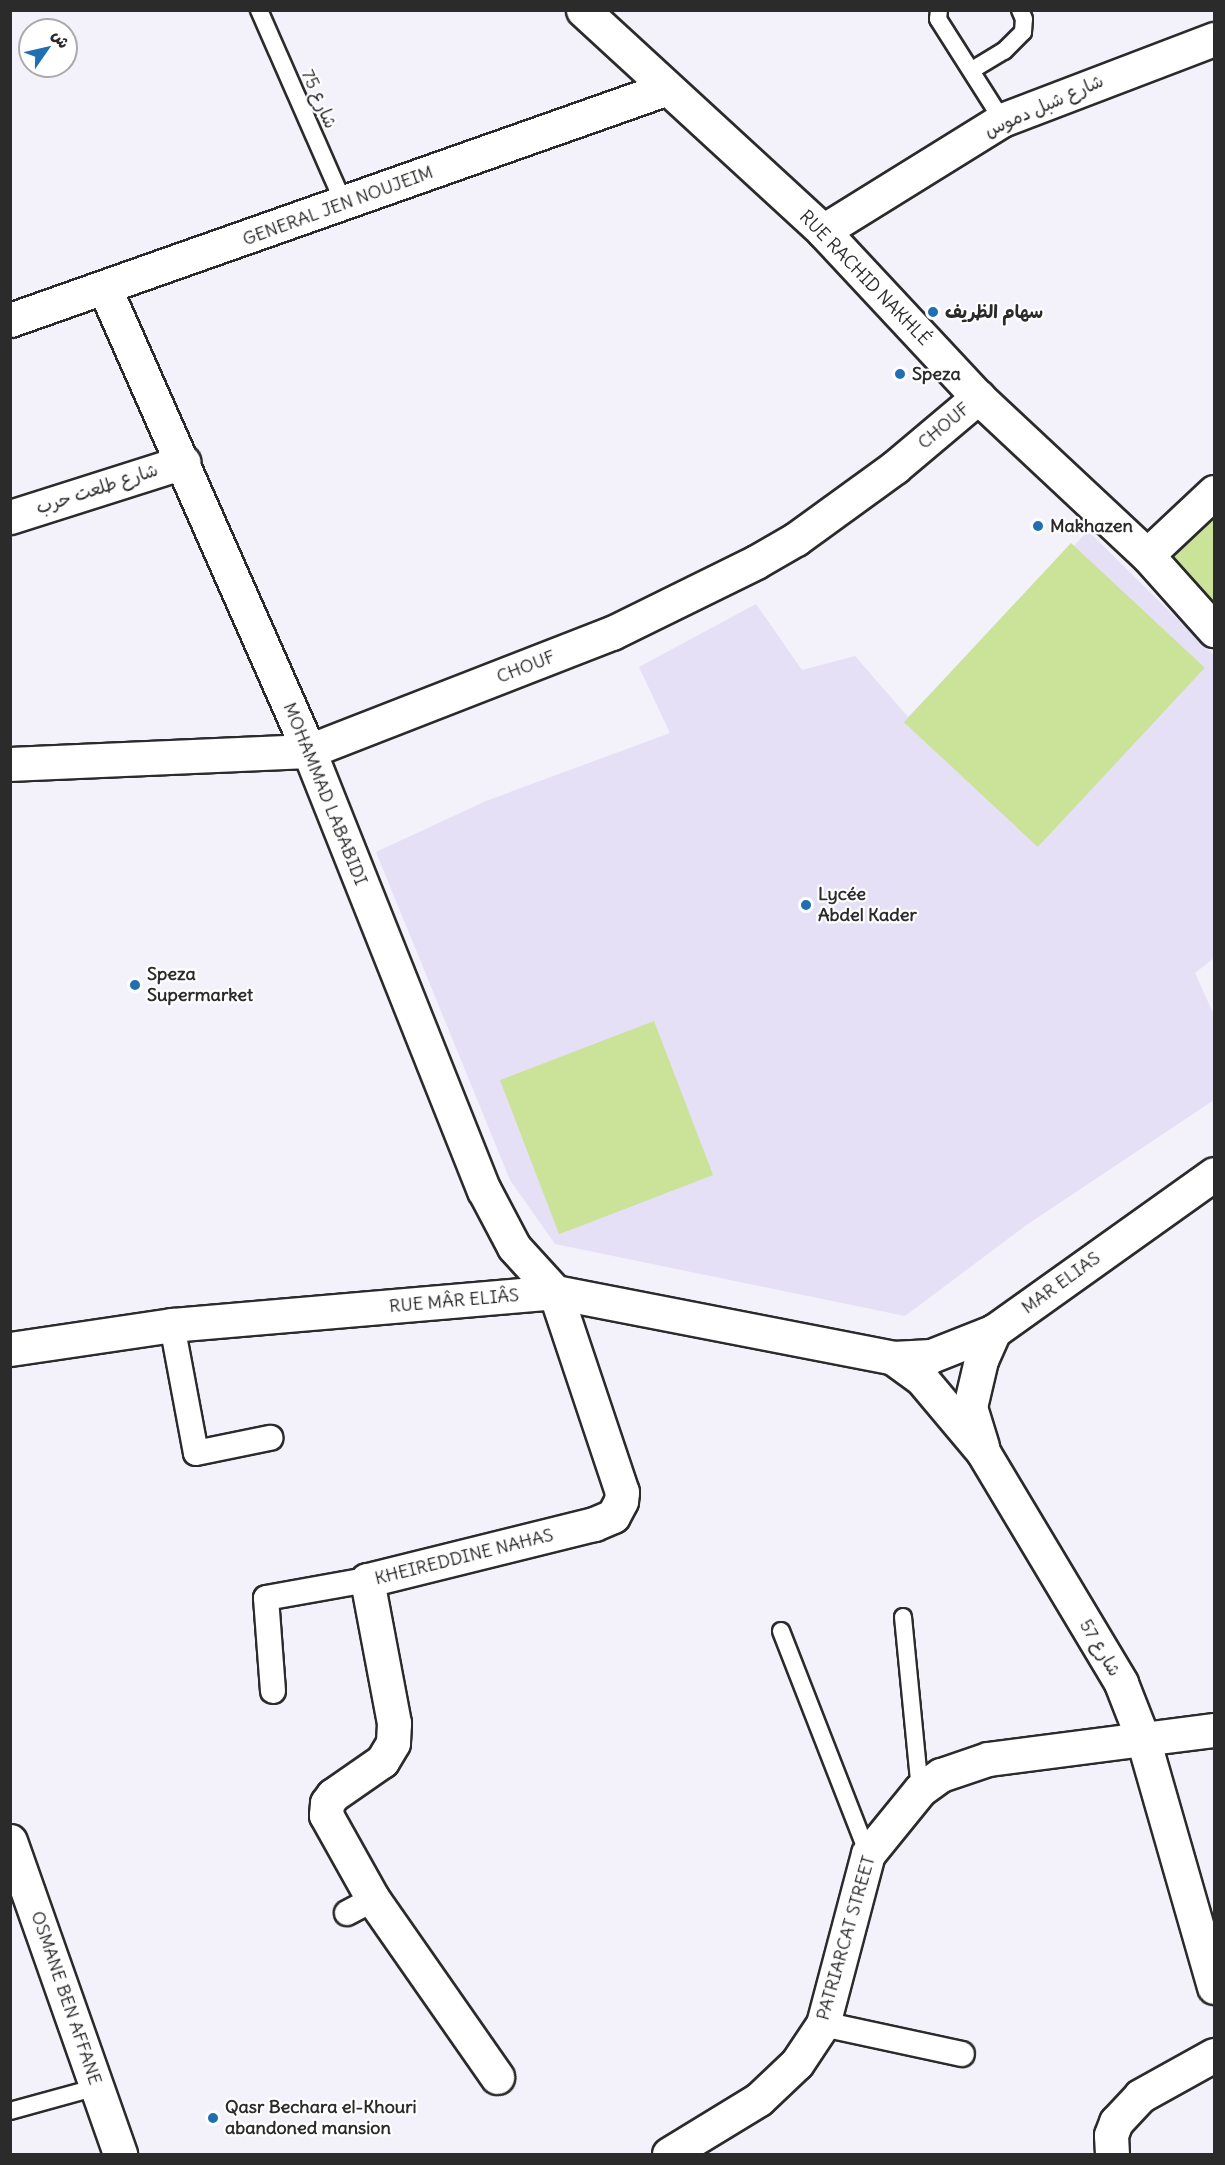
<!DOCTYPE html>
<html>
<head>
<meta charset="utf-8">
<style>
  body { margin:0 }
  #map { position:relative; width:1225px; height:2165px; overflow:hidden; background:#f3f1fa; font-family:Delius,"Playpen Sans Arabic",sans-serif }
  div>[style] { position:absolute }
  .built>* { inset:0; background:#e5e0f5 }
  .green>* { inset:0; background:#cae399; transform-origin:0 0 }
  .roads { filter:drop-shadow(2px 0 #2b2b2b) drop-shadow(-2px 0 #2b2b2b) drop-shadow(0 2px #2b2b2b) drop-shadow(0 -2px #2b2b2b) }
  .service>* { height:16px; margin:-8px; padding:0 8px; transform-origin:8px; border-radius:8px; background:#fff }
  .pedestrian>* { height:24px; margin:-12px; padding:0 12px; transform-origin:12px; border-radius:12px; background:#fff }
  .minor>* { height:33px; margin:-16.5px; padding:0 16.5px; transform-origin:16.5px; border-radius:16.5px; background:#fff }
  .tertiary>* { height:33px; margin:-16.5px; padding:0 16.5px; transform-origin:16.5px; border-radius:16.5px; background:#fff }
  .secondary>* { height:33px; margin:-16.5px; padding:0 16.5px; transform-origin:16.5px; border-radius:16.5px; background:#fff }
  .dots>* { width:16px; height:16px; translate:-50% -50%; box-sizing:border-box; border:3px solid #fff; border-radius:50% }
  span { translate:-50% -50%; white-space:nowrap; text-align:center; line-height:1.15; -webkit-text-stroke:4.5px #fff; paint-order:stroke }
  .street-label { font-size:18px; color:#2b2b2b }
  .poi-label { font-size:18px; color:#2b2b2b; font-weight:700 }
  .left { translate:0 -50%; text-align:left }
  .frame { position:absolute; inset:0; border:12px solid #2b2b2b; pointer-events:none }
  .north { position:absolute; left:18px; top:18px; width:60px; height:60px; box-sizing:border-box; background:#fff; border:2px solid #aaa; border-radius:50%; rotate:56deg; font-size:16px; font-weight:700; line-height:24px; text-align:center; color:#2b2b2b }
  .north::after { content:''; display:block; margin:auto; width:21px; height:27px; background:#1f6fb2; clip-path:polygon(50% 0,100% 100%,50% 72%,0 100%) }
</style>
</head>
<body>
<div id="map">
  <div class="built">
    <div style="clip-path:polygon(1088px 531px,1214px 655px,1214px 958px,1195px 973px,1214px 1015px,1214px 1100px,1025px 1226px,905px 1316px,555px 1244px,510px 1180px,376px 852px,486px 801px,670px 733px,639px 667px,756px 604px,802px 670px,855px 656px,908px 717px)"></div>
  </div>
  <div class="green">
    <div style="clip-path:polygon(1214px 500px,1214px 620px,1159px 554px)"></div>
    <div style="left:1071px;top:543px;width:183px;height:245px;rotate:43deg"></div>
    <div style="left:654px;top:1021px;width:165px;height:165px;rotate:69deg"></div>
  </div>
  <div class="roads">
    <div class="service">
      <div style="left:259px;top:10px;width:212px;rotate:66.3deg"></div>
      <div style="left:939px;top:10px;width:9px;rotate:96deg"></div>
      <div style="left:938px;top:19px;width:120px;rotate:57.6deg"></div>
      <div style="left:972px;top:70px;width:37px;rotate:-31deg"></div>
      <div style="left:1004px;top:51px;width:27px;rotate:-45deg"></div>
      <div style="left:1023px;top:32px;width:13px;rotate:-86deg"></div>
      <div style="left:1024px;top:19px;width:10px;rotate:-114deg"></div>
      <div style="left:903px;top:1617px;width:174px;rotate:84.4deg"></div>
      <div style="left:781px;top:1631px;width:239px;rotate:68.7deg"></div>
      <div style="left:10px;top:2111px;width:90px;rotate:-15.4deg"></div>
    </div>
    <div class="pedestrian">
      <div style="left:172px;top:1325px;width:130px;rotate:79.4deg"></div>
      <div style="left:196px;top:1453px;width:76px;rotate:-11.5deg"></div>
      <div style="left:273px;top:1691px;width:93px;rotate:-94.3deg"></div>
      <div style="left:266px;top:1598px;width:103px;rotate:-10.1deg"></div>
      <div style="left:347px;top:1913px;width:30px;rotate:-28deg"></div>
      <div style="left:823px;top:2024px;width:142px;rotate:12.2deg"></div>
    </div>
    <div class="minor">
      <div style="left:583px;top:10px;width:326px;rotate:42.6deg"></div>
      <div style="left:823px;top:231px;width:227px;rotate:47deg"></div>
      <div style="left:978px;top:397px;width:231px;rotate:43.1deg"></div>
      <div style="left:1147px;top:555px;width:101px;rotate:48.2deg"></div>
      <div style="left:823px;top:231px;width:211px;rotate:-31.8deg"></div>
      <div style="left:1002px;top:120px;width:227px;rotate:-20.9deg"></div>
      <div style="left:105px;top:289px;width:505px;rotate:66.18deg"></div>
      <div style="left:309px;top:751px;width:473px;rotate:68.3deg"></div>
      <div style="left:484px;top:1190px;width:64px;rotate:62.2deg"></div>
      <div style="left:514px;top:1247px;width:61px;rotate:47.7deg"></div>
      <div style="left:555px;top:1292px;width:211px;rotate:71.5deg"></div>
      <div style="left:622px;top:1492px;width:9px;rotate:96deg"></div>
      <div style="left:621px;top:1501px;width:17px;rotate:118deg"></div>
      <div style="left:613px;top:1516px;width:21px;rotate:157deg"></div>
      <div style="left:594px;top:1524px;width:234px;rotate:166.1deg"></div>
      <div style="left:367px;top:1580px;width:146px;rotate:79.3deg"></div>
      <div style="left:394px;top:1723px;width:20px;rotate:93deg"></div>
      <div style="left:393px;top:1743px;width:21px;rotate:121deg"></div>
      <div style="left:382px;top:1761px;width:60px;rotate:145.2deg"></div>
      <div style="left:333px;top:1795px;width:10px;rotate:127deg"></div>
      <div style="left:327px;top:1803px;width:12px;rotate:95deg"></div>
      <div style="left:326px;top:1815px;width:96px;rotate:60.8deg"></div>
      <div style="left:373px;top:1899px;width:217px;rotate:55.1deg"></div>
      <div style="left:10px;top:320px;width:695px;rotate:-19.43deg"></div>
      <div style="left:10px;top:517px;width:182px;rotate:-17.6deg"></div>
      <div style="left:1147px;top:555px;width:92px;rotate:-43.2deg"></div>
      <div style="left:10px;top:764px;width:299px;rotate:-2.5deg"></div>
      <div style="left:309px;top:751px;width:325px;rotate:-21.3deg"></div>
      <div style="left:612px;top:633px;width:161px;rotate:-26.2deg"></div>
      <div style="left:756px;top:562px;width:46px;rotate:-29.9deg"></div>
      <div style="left:796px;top:539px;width:122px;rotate:-36deg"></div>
      <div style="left:895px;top:467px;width:109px;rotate:-40.1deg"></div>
      <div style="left:669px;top:2154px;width:105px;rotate:-31.4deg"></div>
      <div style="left:759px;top:2099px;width:52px;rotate:-43.5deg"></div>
      <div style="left:797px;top:2063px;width:47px;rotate:-56.3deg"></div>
      <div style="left:823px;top:2024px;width:176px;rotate:-75.2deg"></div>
      <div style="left:868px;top:1854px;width:82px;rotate:-50.9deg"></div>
      <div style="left:920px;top:1790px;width:26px;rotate:-36deg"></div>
      <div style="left:941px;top:1775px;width:50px;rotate:-18.8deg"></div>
      <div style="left:988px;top:1759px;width:156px;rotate:-7.4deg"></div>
      <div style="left:1143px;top:1739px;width:258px;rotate:74deg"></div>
      <div style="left:1112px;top:2154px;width:19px;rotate:-93deg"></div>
      <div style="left:1111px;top:2135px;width:14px;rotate:-69deg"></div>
      <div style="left:1116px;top:2122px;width:35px;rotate:-47deg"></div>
      <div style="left:1140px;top:2096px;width:85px;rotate:-29deg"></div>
    </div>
    <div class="tertiary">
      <div style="left:10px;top:1349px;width:164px;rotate:-8.4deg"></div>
      <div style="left:172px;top:1325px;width:384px;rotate:-4.9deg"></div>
      <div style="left:555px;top:1292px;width:344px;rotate:11deg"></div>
      <div style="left:893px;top:1358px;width:38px;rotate:-3deg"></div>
      <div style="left:931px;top:1356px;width:68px;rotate:-21.6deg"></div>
      <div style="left:994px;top:1331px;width:270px;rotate:-35.5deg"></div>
      <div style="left:893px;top:1358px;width:34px;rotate:36deg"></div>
      <div style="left:921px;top:1378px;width:97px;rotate:50deg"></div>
      <div style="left:983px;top:1452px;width:269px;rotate:59.1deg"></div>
      <div style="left:1121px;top:1683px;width:60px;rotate:68.6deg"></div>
      <div style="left:1143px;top:1739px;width:72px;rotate:-7.2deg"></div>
      <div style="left:982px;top:1446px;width:41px;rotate:-107.1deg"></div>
      <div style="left:970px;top:1407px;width:48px;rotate:-76.8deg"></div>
      <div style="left:981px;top:1360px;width:32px;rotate:-66deg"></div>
    </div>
    <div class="secondary">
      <div style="left:10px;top:1841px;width:332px;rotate:70.6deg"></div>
    </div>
  </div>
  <div class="dots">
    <div style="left:933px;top:312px;background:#1f6fb2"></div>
    <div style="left:900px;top:374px;background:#1f6fb2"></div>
    <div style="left:1038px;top:526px;background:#1f6fb2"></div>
    <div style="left:806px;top:905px;background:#1f6fb2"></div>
    <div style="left:135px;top:985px;background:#1f6fb2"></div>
    <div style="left:213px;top:2118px;background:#1f6fb2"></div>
  </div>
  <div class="street-label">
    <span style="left:319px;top:99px;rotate:66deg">شارع 75</span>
    <span style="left:1044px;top:106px;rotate:-24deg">شارع شبل دموس</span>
    <span style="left:338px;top:206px;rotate:-20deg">GENERAL JEN NOUJEIM</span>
    <span style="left:865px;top:278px;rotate:46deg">RUE RACHID NAKHLÉ</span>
    <span style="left:944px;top:426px;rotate:-40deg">CHOUF</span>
    <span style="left:97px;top:489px;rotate:-18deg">شارع طلعت حرب</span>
    <span style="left:526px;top:667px;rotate:-21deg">CHOUF</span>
    <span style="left:325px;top:794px;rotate:68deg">MOHAMMAD LABABIDI</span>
    <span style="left:1061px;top:1283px;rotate:-36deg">MAR ELIAS</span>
    <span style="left:454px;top:1301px;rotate:-5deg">RUE MÂR ELIÂS</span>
    <span style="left:464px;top:1557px;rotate:-14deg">KHEIREDDINE NAHAS</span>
    <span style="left:1100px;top:1648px;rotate:59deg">شارع 57</span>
    <span style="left:846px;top:1938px;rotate:-74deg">PATRIARCAT STREET</span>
    <span style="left:66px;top:1998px;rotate:71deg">OSMANE BEN AFFANE</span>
  </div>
  <div class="poi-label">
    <span class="left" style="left:945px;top:312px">سهام الظريف</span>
    <span class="left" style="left:912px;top:374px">Speza</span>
    <span class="left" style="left:1050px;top:526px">Makhazen</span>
    <span class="left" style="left:818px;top:905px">Lycée<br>Abdel Kader</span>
    <span class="left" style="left:147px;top:985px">Speza<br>Supermarket</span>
    <span class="left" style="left:225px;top:2118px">Qasr Bechara el-Khouri<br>abandoned mansion</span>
  </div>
  <div class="frame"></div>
  <div class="north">ش</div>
</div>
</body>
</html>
